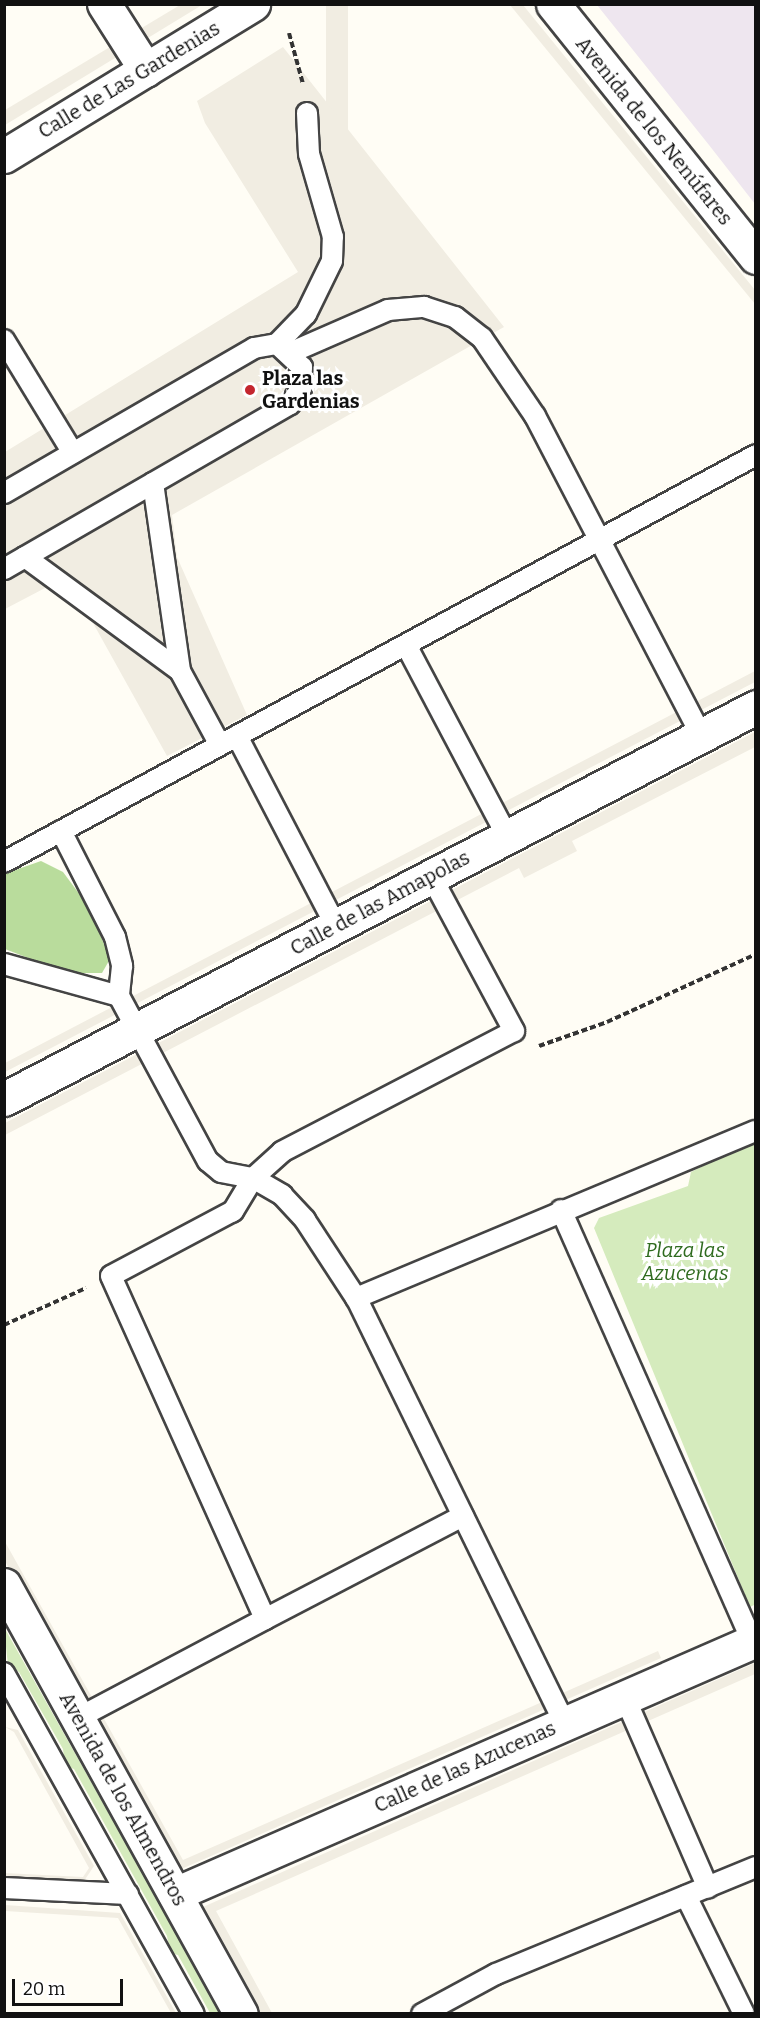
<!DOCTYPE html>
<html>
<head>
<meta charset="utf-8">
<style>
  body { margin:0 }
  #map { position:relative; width:760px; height:2018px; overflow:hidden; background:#fffdf5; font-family:Bitter,serif }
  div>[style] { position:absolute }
  .industrial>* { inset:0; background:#eee6ef }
  .green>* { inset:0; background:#d5ebbd }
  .forest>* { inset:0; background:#b9dc9c }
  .plaza>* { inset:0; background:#f1ede2; transform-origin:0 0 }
  .path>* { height:4px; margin-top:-2px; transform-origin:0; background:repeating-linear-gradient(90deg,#333 0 6px,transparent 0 9px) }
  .roads { filter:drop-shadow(2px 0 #444) drop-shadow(-2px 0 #444) drop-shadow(0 2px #444) drop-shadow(0 -2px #444) }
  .service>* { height:20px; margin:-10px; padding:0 10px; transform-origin:10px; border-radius:10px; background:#fff }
  .minor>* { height:33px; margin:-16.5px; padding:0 16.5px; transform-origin:16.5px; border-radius:16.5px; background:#fff }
  .dots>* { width:16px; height:16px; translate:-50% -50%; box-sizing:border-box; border:3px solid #fff; border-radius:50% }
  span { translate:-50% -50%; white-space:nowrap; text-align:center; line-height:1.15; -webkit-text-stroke:6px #fff; paint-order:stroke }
  .street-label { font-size:20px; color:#111 }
  .poi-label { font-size:20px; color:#111; font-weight:700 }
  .left { translate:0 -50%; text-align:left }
  .park-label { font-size:20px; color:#2f6b1f; font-style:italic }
  .frame { position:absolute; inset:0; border:6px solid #111; pointer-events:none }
  .scale { position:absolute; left:12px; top:1979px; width:111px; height:27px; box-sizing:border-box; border:3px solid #111; border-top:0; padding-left:8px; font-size:18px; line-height:21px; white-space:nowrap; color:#111; -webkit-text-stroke:4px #fff; paint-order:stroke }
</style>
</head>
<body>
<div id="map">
  <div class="industrial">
    <div style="clip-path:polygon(597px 5px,755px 5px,755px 204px,709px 145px)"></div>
  </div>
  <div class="green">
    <div style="clip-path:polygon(755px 1140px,756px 1604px,750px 1607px,594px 1228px,599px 1218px,688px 1186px,691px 1172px)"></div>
    <div style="clip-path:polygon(4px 1627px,221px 2013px,210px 2013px,178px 1955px,170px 1953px,167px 1936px,74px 1769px,65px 1766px,63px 1749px,19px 1672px,8px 1666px)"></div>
  </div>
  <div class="forest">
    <div style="clip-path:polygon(41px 861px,63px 872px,89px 907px,110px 959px,102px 973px,67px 973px,5px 949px,4px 874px)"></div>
  </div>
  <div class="plaza">
    <div style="clip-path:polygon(180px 5px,202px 5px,5px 125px,5px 110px)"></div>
    <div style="left:326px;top:5px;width:22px;height:375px"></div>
    <div style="clip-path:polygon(510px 5px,523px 5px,755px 290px,755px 304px)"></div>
    <div style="clip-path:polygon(283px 47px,504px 327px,172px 515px,177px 557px,247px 715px,167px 756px,88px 614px,47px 587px,5px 609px,5px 452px,298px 272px,205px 123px,197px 101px)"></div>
    <div style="clip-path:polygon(755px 671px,755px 682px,5px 1072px,5px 1063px)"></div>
    <div style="clip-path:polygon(755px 732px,755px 747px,572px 841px,577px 851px,524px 878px,519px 868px,5px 1135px,5px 1123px)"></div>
    <div style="clip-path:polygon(4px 1540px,183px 1860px,658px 1651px,661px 1658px,179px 1870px,173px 1867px,5px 1561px)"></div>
    <div style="clip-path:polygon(755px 1663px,755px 1674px,216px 1911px,272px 2013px,254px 2013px,203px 1907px)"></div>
    <div style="clip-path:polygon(5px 1727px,18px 1730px,94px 1866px,82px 1884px,5px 1879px,4px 1873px,83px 1877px,89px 1868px,14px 1732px)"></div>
    <div style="clip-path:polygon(5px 1905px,120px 1913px,176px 2013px,171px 2013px,118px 1918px,5px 1911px)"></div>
  </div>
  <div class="path">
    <div style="left:289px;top:33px;width:53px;rotate:74.6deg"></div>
    <div style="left:539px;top:1046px;width:72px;rotate:-19.4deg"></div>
    <div style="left:607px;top:1022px;width:164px;rotate:-24.5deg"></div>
    <div style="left:4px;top:1325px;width:90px;rotate:-24.3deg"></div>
  </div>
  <div class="roads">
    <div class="service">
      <div style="left:4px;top:340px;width:132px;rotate:58.6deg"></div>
      <div style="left:277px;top:344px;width:42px;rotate:-46deg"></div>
      <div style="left:306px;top:314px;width:59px;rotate:-63.9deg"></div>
      <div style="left:332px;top:261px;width:24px;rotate:-88deg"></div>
      <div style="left:333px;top:237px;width:86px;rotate:-106.1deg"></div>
      <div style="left:309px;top:154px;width:41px;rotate:-92.8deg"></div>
      <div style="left:292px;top:352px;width:105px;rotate:-23.6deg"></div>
      <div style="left:388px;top:310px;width:36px;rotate:-5deg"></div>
      <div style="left:424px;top:307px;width:33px;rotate:18deg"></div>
      <div style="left:455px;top:317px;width:34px;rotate:38deg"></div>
      <div style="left:482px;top:338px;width:94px;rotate:55.8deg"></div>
      <div style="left:535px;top:416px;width:360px;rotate:62.5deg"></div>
      <div style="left:153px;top:483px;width:190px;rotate:81.8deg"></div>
      <div style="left:180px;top:671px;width:84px;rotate:61.6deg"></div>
      <div style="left:4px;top:493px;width:289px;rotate:-30.1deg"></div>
      <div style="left:254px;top:348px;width:23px;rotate:-10deg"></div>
      <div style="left:277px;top:344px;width:34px;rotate:43deg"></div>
      <div style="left:302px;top:367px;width:22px;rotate:93deg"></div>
      <div style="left:301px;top:389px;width:19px;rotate:126deg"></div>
      <div style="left:290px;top:404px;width:330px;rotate:150deg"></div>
      <div style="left:25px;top:557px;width:192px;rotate:36.3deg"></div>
      <div style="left:406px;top:645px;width:216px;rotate:62.1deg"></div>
      <div style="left:237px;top:736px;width:214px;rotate:62.5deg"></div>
      <div style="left:61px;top:831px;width:119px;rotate:63deg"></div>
      <div style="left:115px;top:937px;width:30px;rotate:76deg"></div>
      <div style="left:122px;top:966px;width:30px;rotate:96deg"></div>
      <div style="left:4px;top:862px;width:855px;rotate:-28.42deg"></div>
      <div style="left:431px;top:876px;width:176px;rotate:61.8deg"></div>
      <div style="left:514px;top:1031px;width:262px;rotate:152.5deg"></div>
      <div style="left:282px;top:1152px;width:39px;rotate:138deg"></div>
      <div style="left:253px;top:1178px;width:39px;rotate:121deg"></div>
      <div style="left:233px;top:1211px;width:138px;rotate:152deg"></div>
      <div style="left:111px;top:1276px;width:376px;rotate:65.8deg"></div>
      <div style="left:265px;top:1619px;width:223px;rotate:-27.5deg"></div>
      <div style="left:4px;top:964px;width:119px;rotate:15.5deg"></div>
      <div style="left:119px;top:996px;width:187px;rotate:61.7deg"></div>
      <div style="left:208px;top:1161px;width:17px;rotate:40deg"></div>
      <div style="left:221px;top:1172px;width:33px;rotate:11deg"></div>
      <div style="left:253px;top:1178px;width:34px;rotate:30deg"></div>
      <div style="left:282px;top:1195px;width:34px;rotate:47deg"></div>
      <div style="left:305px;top:1220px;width:93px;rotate:56.8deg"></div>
      <div style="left:561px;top:1210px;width:472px;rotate:66.1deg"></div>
      <div style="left:4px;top:1673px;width:390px;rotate:60.9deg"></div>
      <div style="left:625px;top:1698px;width:207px;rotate:66.4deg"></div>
      <div style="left:78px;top:1718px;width:212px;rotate:-27.9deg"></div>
      <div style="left:565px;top:1724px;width:475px;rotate:-116.1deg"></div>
      <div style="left:356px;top:1298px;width:433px;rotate:-22.7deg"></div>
      <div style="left:4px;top:1888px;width:124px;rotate:2.8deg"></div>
      <div style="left:686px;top:1896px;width:131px;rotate:63.8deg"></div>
      <div style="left:422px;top:2014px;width:84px;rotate:-28.4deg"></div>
      <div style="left:496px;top:1974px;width:281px;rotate:-22.4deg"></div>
    </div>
    <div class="minor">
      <div style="left:104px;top:4px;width:78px;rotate:57.5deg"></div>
      <div style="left:553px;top:4px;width:324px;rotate:51.3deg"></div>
      <div style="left:4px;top:156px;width:292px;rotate:-31.4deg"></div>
      <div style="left:4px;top:1099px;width:848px;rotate:-27.53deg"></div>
      <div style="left:4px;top:1585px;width:490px;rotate:61.1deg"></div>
      <div style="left:175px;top:1894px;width:634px;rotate:-23.61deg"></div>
    </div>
  </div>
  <div class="dots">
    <div style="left:250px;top:390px;background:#c4262e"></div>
  </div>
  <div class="street-label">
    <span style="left:129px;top:80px;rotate:-31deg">Calle de Las Gardenias</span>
    <span style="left:654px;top:131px;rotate:51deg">Avenida de los Nenúfares</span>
    <span style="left:380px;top:903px;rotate:-28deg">Calle de las Amapolas</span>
    <span style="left:465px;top:1767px;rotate:-24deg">Calle de las Azucenas</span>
    <span style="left:123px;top:1799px;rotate:61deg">Avenida de los Almendros</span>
  </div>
  <div class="poi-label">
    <span class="left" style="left:262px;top:390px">Plaza las<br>Gardenias</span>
  </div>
  <div class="park-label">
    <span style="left:685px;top:1262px">Plaza las<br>Azucenas</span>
  </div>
  <div class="frame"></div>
  <div class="scale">20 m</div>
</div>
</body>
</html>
